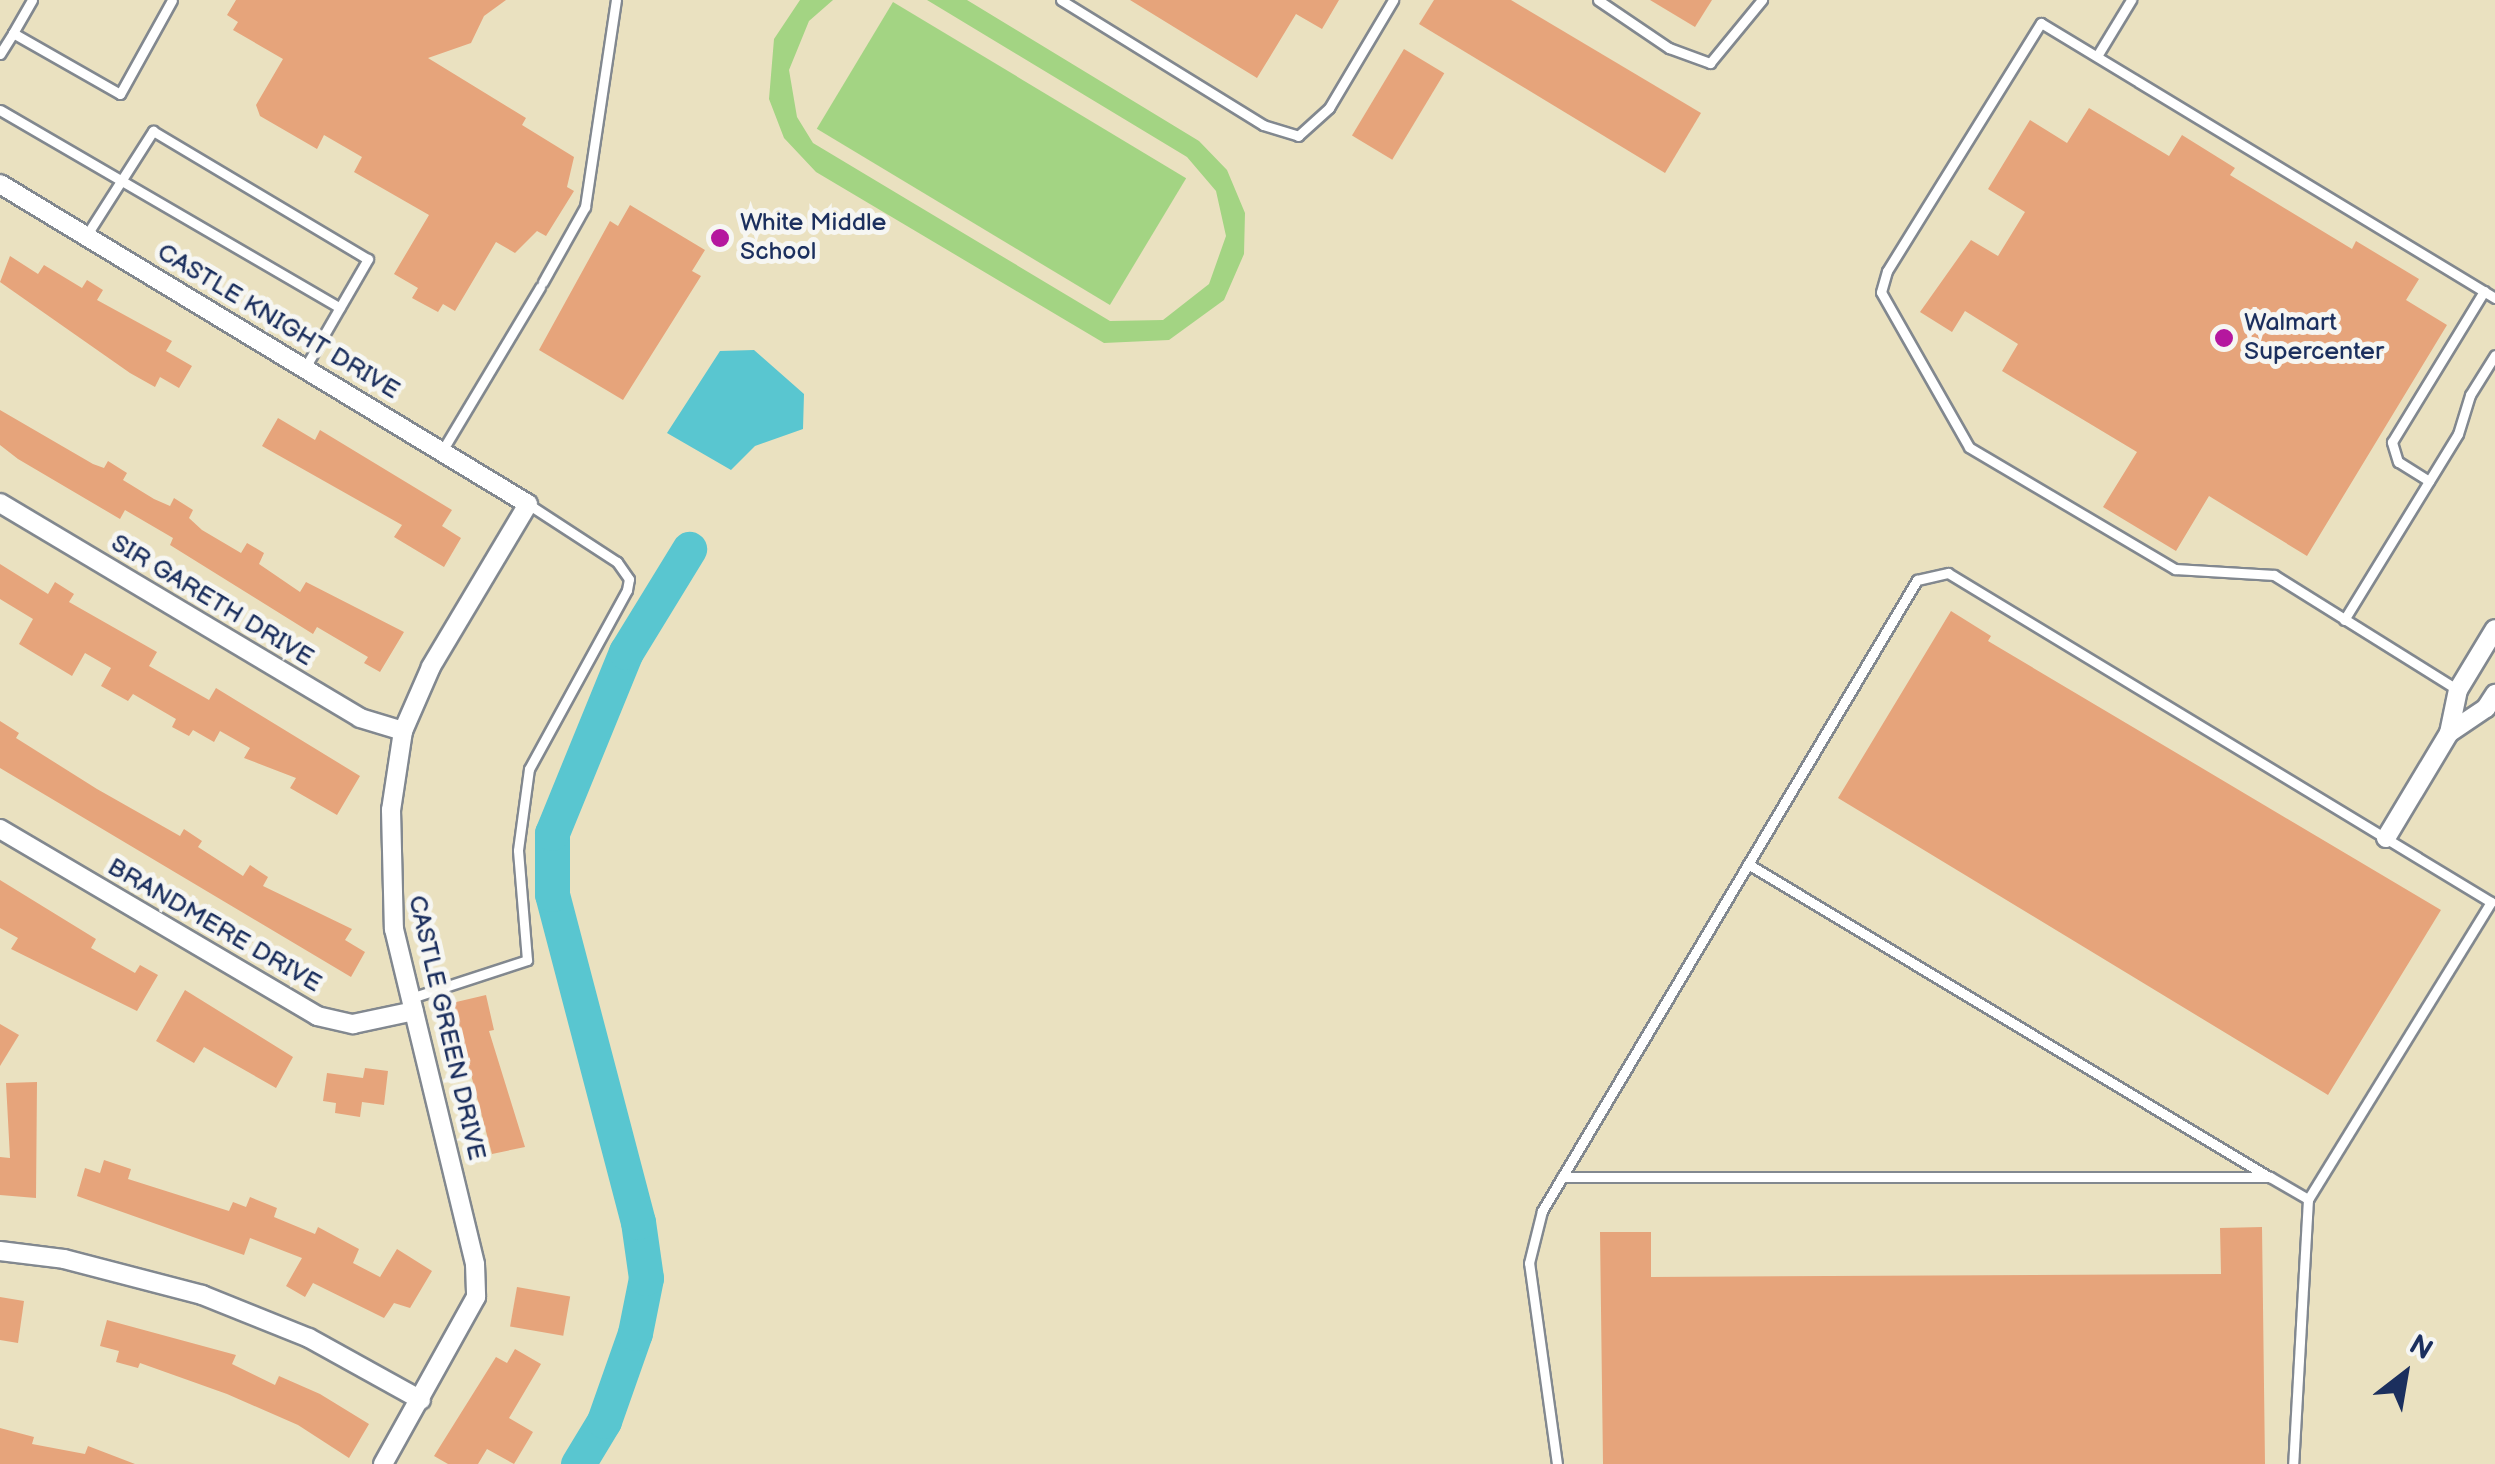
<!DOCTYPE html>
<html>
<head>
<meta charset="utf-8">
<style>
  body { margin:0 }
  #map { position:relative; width:2495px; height:1464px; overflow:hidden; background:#eae1c0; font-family:"Balsamiq Sans",sans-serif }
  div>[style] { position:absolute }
  .green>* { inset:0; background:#a3d483; transform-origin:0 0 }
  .water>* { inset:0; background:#59c6d0 }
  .river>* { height:35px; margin:-17.5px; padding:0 17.5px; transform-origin:17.5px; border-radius:17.5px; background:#59c6d0 }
  .building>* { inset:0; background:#e6a47b; transform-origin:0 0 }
  .roads { filter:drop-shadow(2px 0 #82888f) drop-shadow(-2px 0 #82888f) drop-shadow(0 2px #82888f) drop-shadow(0 -2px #82888f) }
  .lane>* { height:9px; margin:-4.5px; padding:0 4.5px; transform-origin:4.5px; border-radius:4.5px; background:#fff }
  .street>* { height:18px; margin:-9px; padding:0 9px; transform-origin:9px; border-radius:9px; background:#fff }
  .dots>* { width:28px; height:28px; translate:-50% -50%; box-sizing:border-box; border:5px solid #f6f6f2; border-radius:50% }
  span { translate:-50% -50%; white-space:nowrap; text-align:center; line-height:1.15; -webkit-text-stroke:10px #f6f6f2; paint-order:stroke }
  .poi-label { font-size:25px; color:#1b2f5e }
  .left { translate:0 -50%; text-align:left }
  .street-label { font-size:25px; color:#1b2f5e }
  .north { position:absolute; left:2355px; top:1324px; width:100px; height:100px; -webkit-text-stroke:8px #f6f6f2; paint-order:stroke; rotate:31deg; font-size:28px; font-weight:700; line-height:40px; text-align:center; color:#1b2f5e }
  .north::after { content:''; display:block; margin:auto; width:35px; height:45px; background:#1b2f5e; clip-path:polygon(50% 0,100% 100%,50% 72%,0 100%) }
</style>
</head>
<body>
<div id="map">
  <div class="green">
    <div style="clip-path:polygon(800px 0,833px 0,809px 21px,789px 70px,797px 117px,813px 143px,1110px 321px,1163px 320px,1209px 284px,1226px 236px,1216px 191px,1187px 157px,927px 0,967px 0,1199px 141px,1227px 170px,1245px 213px,1244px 254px,1224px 300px,1169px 340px,1104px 343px,816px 172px,784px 138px,769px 99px,774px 39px)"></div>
    <div style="left:893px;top:2px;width:342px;height:148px;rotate:31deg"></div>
  </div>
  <div class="water">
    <div style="clip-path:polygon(754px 350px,804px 394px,803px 429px,755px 446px,731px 470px,667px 433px,720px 351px)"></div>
  </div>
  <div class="river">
    <div style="left:578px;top:1464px;width:50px;rotate:-58.8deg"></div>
    <div style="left:604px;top:1421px;width:93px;rotate:-70.6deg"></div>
    <div style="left:635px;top:1333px;width:56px;rotate:-78.7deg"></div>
    <div style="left:646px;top:1278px;width:57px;rotate:-98.1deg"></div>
    <div style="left:638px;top:1222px;width:339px;rotate:-104.7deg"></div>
    <div style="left:552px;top:894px;width:61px;rotate:-90deg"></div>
    <div style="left:552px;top:833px;width:196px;rotate:-67.8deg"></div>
    <div style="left:626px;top:652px;width:121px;rotate:-58.5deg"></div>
  </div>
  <div class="building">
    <div style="clip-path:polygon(236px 0,506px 0,484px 16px,471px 43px,428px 58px,526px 118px,522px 125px,574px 157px,567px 187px,574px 191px,546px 236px,537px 231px,515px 253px,496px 242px,455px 311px,443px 304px,438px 312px,412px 298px,418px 288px,394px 274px,429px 215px,354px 172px,362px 157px,324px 135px,317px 149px,260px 116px,256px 105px,283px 59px,233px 30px,238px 22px,227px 15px)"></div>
    <div style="clip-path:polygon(1130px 0,1339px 0,1322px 29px,1296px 14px,1257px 78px)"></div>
    <div style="clip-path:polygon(1434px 0,1511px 0,1701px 113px,1665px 173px,1419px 24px)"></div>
    <div style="clip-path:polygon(1650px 0,1712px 0,1695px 27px)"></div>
    <div style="left:1404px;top:49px;width:47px;height:101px;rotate:31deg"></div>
    <div style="clip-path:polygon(2089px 108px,2169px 156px,2182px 135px,2235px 168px,2230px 175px,2352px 249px,2356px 241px,2419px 279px,2406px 300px,2447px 325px,2307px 556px,2209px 496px,2176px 551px,2103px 507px,2137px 452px,2002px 371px,2018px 344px,1965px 311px,1952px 332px,1920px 312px,1971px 240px,1998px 256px,2025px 212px,1988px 189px,2030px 120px,2067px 143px)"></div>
    <div style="clip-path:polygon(630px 205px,705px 250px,692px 271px,701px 276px,623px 400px,539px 350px,610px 221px,618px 226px)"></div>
    <div style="clip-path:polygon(10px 256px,38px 274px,44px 265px,82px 288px,87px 280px,103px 290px,97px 300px,172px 341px,166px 351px,192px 366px,179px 388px,160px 377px,155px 387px,130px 373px,0 282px)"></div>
    <div style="clip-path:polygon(0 410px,93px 464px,104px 468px,108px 461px,127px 473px,123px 480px,154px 499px,170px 506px,174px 498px,193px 510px,189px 518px,202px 530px,241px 553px,247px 543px,264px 553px,259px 564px,300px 592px,306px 582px,404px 632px,380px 672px,364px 663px,368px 657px,317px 627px,313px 634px,170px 545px,173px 538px,125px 510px,120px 519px,18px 459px,0 445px)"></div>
    <div style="clip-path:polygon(278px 418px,315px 440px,320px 430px,452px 510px,442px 526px,461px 538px,444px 567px,394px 537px,402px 525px,262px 446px)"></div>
    <div style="clip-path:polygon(0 564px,48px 594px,55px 582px,74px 594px,69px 602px,157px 652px,149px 666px,209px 700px,216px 688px,360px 776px,337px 815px,290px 788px,296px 778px,244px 758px,250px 748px,220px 731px,214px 742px,193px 730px,189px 736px,172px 727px,176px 719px,133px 694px,128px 701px,101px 686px,111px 668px,85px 653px,72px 676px,19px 644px,33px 619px,0 599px)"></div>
    <div style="clip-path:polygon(1951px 611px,1991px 636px,1988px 641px,2441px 910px,2328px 1095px,1838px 798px)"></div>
    <div style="clip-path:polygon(0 721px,19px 733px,16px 738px,97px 789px,180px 836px,184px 829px,202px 841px,198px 847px,243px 876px,250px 865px,268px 877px,263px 886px,352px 929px,345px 940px,365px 952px,351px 977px,0 768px)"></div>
    <div style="clip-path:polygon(0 880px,96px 939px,91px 948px,135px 973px,140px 965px,158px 975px,137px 1011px,11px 949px,18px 938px,0 928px)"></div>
    <div style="clip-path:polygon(185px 990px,293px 1057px,276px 1088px,204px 1047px,194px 1063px,156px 1041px)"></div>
    <div style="clip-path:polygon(486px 995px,494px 1030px,489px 1031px,525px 1147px,492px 1154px,452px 1003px)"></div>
    <div style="clip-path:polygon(0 1024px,19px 1035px,0 1066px)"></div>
    <div style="clip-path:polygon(365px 1068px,388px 1071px,384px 1105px,362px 1102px,360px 1117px,335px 1113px,336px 1103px,323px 1101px,327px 1073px,363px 1078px)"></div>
    <div style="clip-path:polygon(37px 1082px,36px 1198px,0 1195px,0 1157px,10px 1158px,6px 1083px)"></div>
    <div style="clip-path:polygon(104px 1160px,131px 1169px,128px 1179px,229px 1211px,233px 1202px,246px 1207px,250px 1197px,277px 1208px,274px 1217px,315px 1234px,318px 1227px,359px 1249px,353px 1263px,380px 1277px,397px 1249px,432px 1271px,410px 1308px,394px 1303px,384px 1318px,313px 1283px,305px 1297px,286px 1286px,302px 1258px,250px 1238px,244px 1255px,77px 1196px,85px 1168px,100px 1173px)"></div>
    <div style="clip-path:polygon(2262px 1227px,2265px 1464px,1603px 1464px,1600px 1232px,1651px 1232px,1651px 1277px,2221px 1274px,2220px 1228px)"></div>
    <div style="left:517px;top:1287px;width:54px;height:40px;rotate:10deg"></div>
    <div style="clip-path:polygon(0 1297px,24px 1301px,18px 1343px,0 1340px)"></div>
    <div style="clip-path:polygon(107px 1320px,236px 1355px,232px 1364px,275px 1385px,279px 1376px,320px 1394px,369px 1424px,349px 1458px,298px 1425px,227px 1394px,140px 1363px,138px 1368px,116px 1362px,119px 1351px,100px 1346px)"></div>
    <div style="clip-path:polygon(515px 1349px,541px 1364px,509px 1418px,533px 1432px,514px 1464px,487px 1449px,478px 1464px,448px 1464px,434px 1456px,496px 1357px,507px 1363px)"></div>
    <div style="clip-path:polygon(0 1428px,34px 1437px,32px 1444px,85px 1454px,88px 1446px,135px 1464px,0 1464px)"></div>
  </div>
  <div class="roads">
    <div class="lane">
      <div style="left:1061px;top:0;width:238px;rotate:31.7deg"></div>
      <div style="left:1263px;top:125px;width:37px;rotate:17deg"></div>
      <div style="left:1298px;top:136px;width:42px;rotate:-42.1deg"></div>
      <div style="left:1329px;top:108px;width:126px;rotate:-59.3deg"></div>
      <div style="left:1598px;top:0;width:86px;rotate:34.1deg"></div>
      <div style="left:1669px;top:48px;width:44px;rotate:20.1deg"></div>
      <div style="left:1710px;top:63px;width:82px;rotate:-50.5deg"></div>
      <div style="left:13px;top:33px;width:38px;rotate:-60deg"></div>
      <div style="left:0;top:54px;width:25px;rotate:-58deg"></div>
      <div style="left:13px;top:33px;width:123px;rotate:29.7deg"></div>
      <div style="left:120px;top:94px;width:107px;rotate:-61deg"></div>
      <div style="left:2097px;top:56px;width:66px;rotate:-58.7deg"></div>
      <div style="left:0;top:110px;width:393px;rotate:30.2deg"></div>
      <div style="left:86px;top:236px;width:125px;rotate:-57.5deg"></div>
      <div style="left:153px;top:131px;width:250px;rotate:30.8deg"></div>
      <div style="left:368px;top:259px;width:124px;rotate:120.1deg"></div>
      <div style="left:543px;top:282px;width:86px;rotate:-60.8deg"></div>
      <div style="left:585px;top:207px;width:209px;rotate:-81.5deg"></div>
      <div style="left:442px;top:451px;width:191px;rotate:-59.1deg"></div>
      <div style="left:2429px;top:481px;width:36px;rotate:-148deg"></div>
      <div style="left:2398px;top:462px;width:21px;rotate:-107deg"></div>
      <div style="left:2392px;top:442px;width:177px;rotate:-58.6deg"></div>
      <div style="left:2344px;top:620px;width:218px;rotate:-58.5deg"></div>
      <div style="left:2458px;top:434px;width:41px;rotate:-72.9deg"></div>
      <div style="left:2470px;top:395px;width:47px;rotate:-58deg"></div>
      <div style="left:2458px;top:690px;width:217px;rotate:-148deg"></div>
      <div style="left:2274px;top:575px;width:99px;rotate:-176.5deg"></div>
      <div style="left:2175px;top:569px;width:239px;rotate:-149.4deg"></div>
      <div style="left:1969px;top:447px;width:178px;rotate:-119.6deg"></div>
      <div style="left:1881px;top:292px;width:22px;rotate:-74deg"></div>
      <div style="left:1887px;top:271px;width:292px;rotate:-58.2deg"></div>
      <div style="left:2041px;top:23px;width:531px;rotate:31.2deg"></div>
      <div style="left:1748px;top:864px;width:608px;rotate:31deg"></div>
      <div style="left:411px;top:998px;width:122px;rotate:-18.1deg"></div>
      <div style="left:527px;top:960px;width:110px;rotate:-94.7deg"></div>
      <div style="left:518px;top:850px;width:82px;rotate:-82.3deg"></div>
      <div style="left:529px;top:769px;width:204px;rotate:-61.3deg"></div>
      <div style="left:627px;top:590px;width:11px;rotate:-80deg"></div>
      <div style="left:629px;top:579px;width:21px;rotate:-125deg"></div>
      <div style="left:617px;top:562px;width:106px;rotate:-146.9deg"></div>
      <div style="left:1562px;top:1177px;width:708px"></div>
      <div style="left:2270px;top:1177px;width:44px;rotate:30.1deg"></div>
      <div style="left:1557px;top:1464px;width:203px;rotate:-97.9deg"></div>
      <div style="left:1529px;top:1263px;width:54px;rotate:-76deg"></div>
      <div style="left:1542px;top:1211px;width:734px;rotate:-59.28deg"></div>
      <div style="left:1917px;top:580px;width:32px;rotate:-13deg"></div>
      <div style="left:1948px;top:573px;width:635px;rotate:31.21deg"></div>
      <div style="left:2491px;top:902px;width:349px;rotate:121.6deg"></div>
      <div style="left:2308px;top:1199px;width:265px;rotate:93.2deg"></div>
    </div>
    <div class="street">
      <div style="left:0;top:184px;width:617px;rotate:31.22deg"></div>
      <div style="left:528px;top:504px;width:190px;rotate:120.8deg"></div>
      <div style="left:431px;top:667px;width:70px;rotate:113.6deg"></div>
      <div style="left:403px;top:731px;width:80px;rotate:98.6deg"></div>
      <div style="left:391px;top:810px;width:119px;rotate:88.6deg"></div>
      <div style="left:394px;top:929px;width:345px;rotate:76.4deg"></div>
      <div style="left:475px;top:1264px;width:33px;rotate:88deg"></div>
      <div style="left:476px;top:1297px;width:191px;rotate:119.1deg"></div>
      <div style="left:0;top:503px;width:419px;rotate:30.8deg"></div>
      <div style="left:360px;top:718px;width:45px;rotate:16.8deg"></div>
      <div style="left:2449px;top:733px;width:45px;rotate:-34deg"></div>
      <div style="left:2486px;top:708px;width:17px;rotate:-57deg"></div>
      <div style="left:0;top:829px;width:368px;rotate:30.5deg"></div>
      <div style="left:317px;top:1016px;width:37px;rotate:13deg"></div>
      <div style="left:353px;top:1024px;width:62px;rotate:-12deg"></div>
      <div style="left:2386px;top:838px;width:122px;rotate:-59deg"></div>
      <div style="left:2449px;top:733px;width:44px;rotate:-78.2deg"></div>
      <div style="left:2458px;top:690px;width:71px;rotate:-58.8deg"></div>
      <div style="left:0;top:1251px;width:64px;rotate:7.1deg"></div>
      <div style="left:64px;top:1259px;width:143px;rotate:14.6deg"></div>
      <div style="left:202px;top:1295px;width:115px;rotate:21.9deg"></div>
      <div style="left:309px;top:1338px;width:128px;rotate:29deg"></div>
    </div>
  </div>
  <div class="dots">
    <div style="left:720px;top:238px;background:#b5179e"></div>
    <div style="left:2224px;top:338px;background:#b5179e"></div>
  </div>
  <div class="poi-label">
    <span class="left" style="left:740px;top:238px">White Middle<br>School</span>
    <span class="left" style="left:2244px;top:338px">Walmart<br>Supercenter</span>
  </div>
  <div class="street-label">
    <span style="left:278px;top:322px;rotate:31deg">CASTLE KNIGHT DRIVE</span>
    <span style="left:212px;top:601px;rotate:31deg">SIR GARETH DRIVE</span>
    <span style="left:214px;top:926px;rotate:30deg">BRANDMERE DRIVE</span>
    <span style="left:446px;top:1028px;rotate:77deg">CASTLE GREEN DRIVE</span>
  </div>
  <div class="north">N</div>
</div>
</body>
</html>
